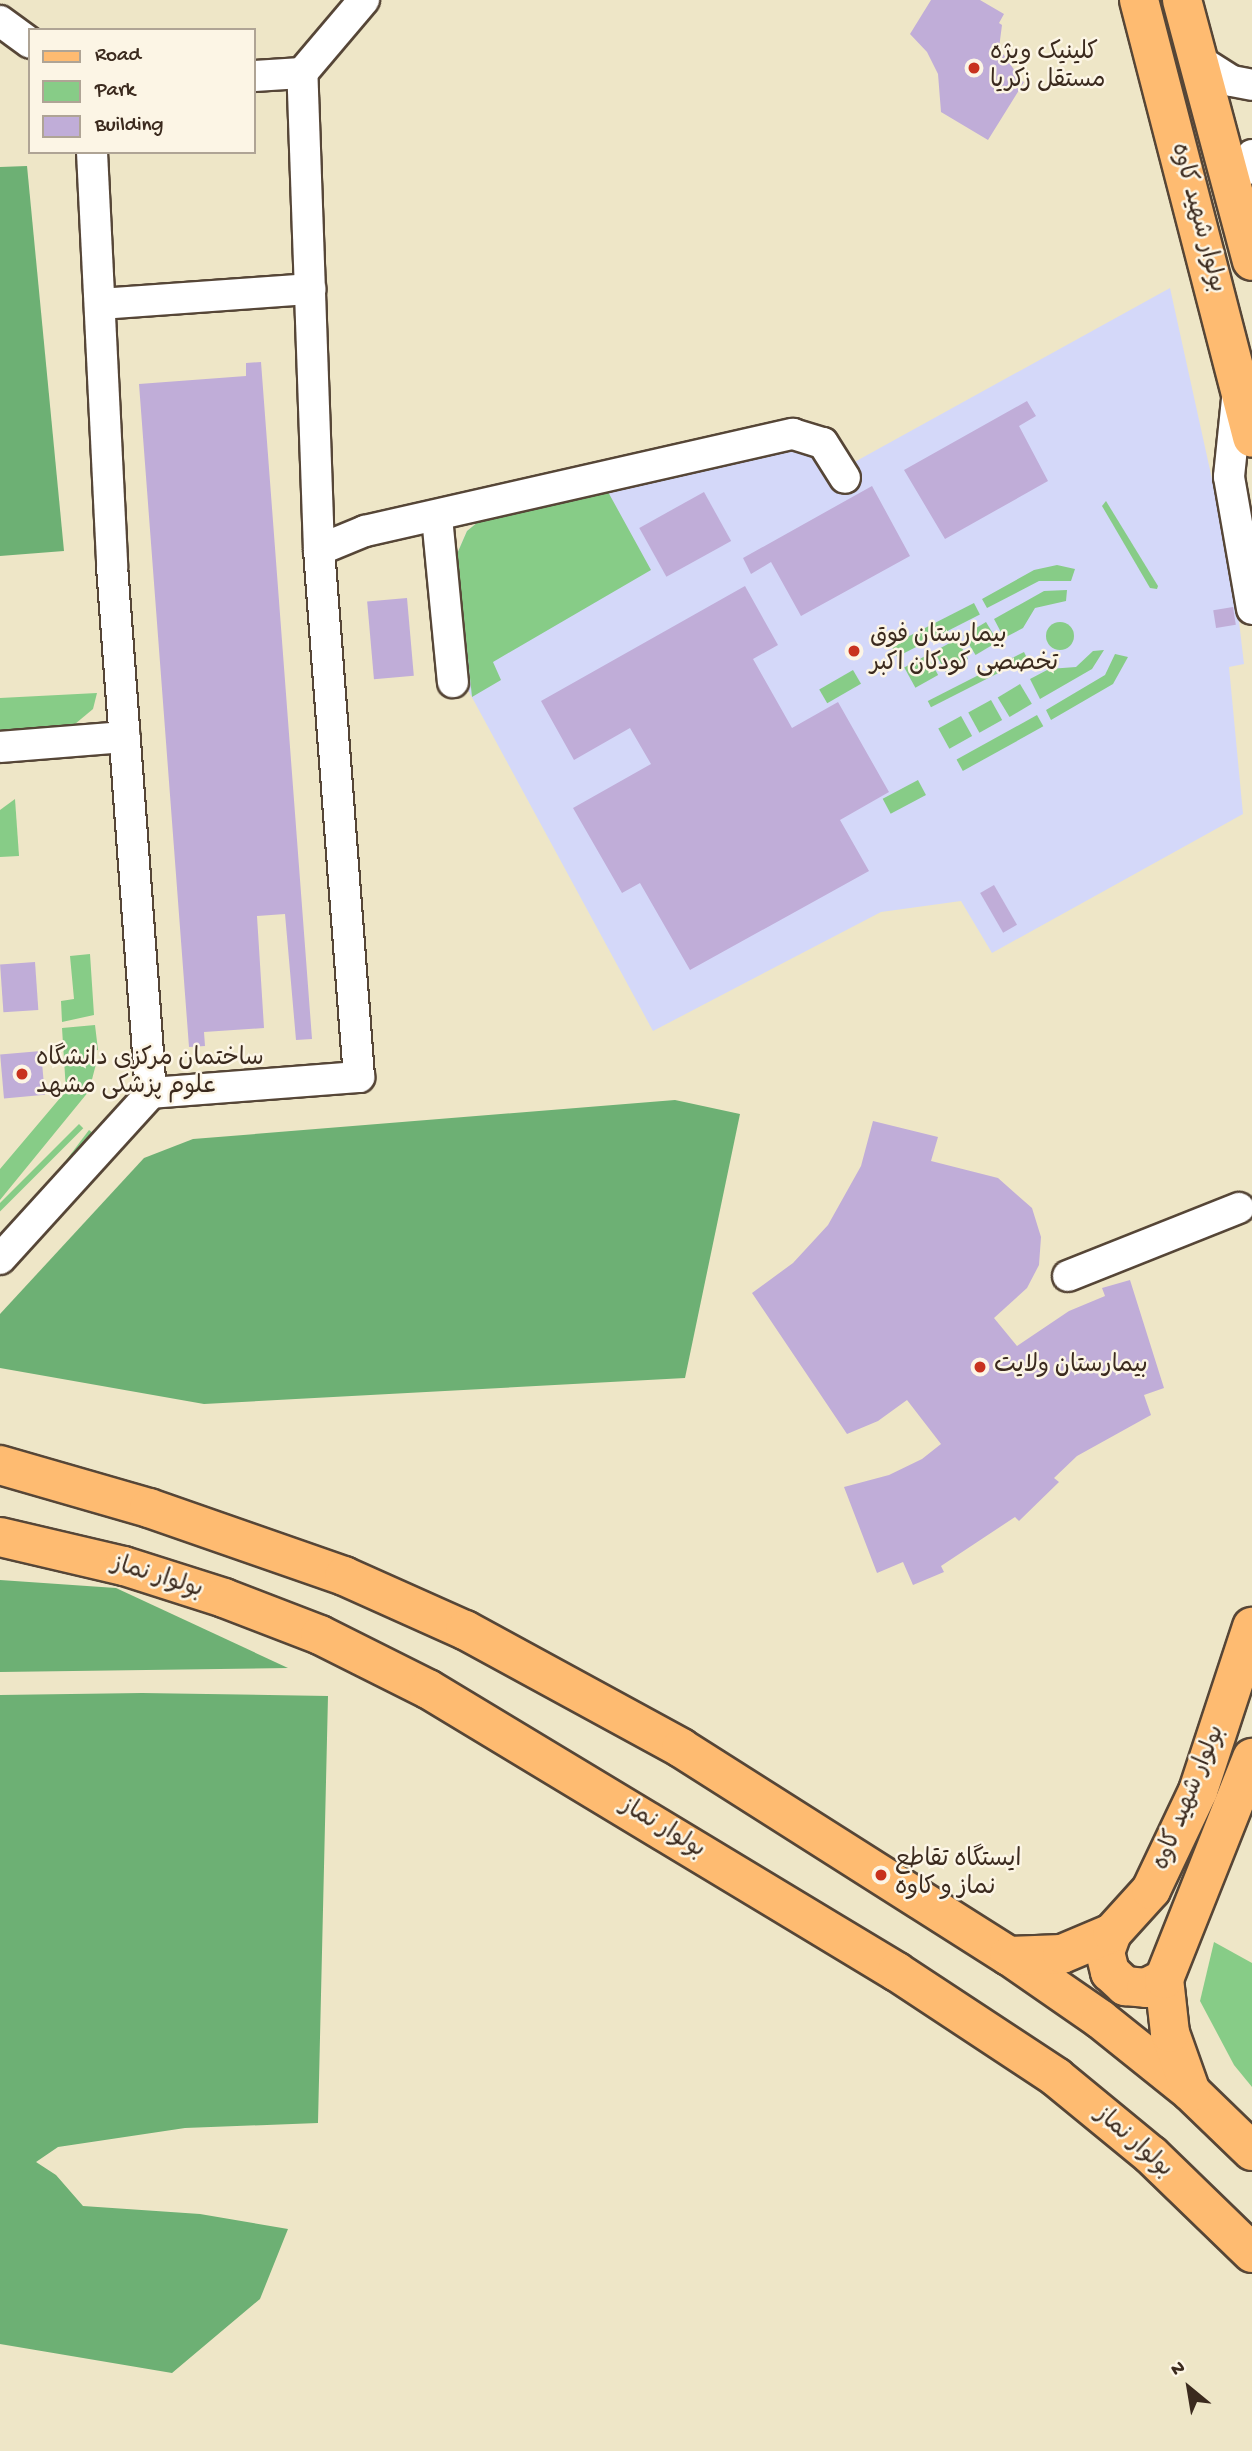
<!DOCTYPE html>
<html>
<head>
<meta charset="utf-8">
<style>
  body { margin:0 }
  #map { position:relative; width:1252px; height:2451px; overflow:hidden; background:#eee6c7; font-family:"Gochi Hand","Playpen Sans Arabic",sans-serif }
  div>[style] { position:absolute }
  .built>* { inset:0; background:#d4d8f9 }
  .green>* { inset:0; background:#87cc87; transform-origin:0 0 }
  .round { border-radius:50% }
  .forest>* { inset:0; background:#6db074 }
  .building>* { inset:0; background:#c0add8; transform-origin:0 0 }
  .roads { filter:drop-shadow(2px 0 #564637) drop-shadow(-2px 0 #564637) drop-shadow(0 2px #564637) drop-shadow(0 -2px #564637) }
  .minor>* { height:30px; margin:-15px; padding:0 15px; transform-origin:15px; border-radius:15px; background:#fff }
  .major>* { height:38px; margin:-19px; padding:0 19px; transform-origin:19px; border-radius:19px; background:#febb71 }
  .dots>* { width:19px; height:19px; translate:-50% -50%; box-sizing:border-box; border:4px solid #fcf5e5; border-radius:50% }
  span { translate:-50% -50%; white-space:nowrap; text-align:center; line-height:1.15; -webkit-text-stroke:5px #fcf5e5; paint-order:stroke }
  .poi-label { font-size:24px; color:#3b2a1e }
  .left { translate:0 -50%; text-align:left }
  .street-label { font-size:24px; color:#3b2a1e }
  .legend { position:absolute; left:28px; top:28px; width:228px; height:126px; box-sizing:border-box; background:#fcf5e5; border:2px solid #afa495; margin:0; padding:9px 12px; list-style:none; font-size:21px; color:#3b2a1e }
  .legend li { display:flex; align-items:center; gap:14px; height:35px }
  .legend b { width:35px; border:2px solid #afa495 }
  .north { position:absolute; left:1154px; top:2353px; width:70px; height:70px; -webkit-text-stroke:5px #fcf5e5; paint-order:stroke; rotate:330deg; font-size:19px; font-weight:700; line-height:28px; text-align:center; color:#3b2a1e }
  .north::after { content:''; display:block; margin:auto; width:24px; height:32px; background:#3b2a1e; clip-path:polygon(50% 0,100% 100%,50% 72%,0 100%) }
</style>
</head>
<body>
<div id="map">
  <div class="built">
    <div style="clip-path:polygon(1170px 288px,1234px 579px,1244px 664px,1229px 667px,1243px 814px,992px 953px,961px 901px,881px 912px,653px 1031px,468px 690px,457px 554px,467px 531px,478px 522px,794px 444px,811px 448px,831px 475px)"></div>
  </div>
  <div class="green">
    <div style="clip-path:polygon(607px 490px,651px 570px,493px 662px,501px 680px,472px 697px,457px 554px,467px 531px,478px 522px)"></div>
    <div style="clip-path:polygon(1106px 501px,1158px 586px,1157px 589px,1150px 588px,1102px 506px)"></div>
    <div style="clip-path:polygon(1057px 565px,1075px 569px,1071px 581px,1039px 581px,987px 608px,982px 599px,1034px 570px)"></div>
    <div style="clip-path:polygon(1067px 590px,1066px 601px,1035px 608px,1023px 628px,1004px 638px,994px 619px,1044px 591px)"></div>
    <div style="left:974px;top:603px;width:13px;height:93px;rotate:63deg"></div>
    <div class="round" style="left:1046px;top:622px;width:28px;height:28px"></div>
    <div style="left:986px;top:622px;width:23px;height:26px;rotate:59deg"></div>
    <div style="left:957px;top:639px;width:23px;height:26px;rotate:61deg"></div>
    <div style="clip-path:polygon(1104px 650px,1092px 669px,1040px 699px,1030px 679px,1049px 669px,1076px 667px,1093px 651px)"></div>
    <div style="left:1024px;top:652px;width:7px;height:108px;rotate:63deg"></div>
    <div style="clip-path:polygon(1115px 654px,1128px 657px,1113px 684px,1051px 720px,1046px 710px,1105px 675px)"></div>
    <div style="left:927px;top:655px;width:23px;height:26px;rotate:61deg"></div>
    <div style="left:853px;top:670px;width:16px;height:39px;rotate:60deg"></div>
    <div style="left:1020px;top:684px;width:23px;height:26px;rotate:59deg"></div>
    <div style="clip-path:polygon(97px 693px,93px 709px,69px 729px,0 734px,0 698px)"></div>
    <div style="left:991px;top:700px;width:23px;height:26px;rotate:61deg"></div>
    <div style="left:1037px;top:715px;width:13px;height:92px;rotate:61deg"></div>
    <div style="left:961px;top:716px;width:23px;height:26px;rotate:61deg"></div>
    <div style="left:918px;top:780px;width:17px;height:40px;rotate:62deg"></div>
    <div style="clip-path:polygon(15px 799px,19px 856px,0 857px,0 810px)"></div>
    <div style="clip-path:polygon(90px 954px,94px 1015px,62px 1022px,61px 1001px,74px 999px,70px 956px)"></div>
    <div style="clip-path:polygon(95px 1025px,98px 1050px,84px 1052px,85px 1059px,95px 1059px,96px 1064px,89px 1091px,0 1200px,0 1169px,66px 1091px,62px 1028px)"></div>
    <div style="left:79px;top:1124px;width:6px;height:121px;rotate:45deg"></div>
    <div style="left:89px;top:1130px;width:5px;height:125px;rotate:37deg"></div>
    <div style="clip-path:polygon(1214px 1942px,1252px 1963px,1252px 2087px,1234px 2065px,1200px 2001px)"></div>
  </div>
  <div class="forest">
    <div style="clip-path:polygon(27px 166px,64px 551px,0 556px,0 167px)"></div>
    <div style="clip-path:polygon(675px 1100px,740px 1114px,685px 1378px,204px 1404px,0 1368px,0 1314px,144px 1158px,193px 1139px)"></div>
    <div style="clip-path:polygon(0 1580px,116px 1588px,288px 1668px,0 1672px)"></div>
    <div style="clip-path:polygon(142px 1693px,328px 1696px,318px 2123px,185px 2128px,58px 2147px,36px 2162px,56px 2175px,83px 2206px,200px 2214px,288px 2229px,260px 2299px,172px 2373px,0 2344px,0 1695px)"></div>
  </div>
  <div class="building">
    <div style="clip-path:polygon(931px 0,980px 0,1004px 14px,999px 23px,1002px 25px,999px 48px,1015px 71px,1013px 75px,1024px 82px,988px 140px,941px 112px,938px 74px,927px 52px,910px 34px)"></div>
    <div style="clip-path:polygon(261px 362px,312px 1039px,296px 1040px,285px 914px,257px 916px,264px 1028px,204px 1032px,205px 1046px,189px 1047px,139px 384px,246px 376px,246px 363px)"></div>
    <div style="clip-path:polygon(1027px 401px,1036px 416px,1019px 426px,1048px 481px,945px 539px,904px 470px)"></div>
    <div style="clip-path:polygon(872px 486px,910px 556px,801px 616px,771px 562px,751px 574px,743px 558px)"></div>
    <div style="left:704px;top:492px;width:56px;height:74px;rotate:61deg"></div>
    <div style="clip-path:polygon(745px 586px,778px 645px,753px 659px,792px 728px,838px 702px,889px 792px,840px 820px,869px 871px,690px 970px,640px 883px,622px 893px,573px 808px,651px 764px,630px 728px,574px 760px,541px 701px)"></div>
    <div style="left:407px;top:598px;width:78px;height:40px;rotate:85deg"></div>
    <div style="left:1233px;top:607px;width:18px;height:20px;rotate:81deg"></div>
    <div style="left:994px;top:885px;width:46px;height:16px;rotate:60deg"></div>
    <div style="left:35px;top:962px;width:48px;height:35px;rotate:86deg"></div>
    <div style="left:41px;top:1051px;width:44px;height:41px;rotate:85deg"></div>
    <div style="clip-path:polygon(873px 1121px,938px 1137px,931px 1161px,998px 1178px,1032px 1208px,1041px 1237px,1039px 1265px,1027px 1288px,994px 1318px,1017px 1346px,1069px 1311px,1105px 1296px,1102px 1288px,1130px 1280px,1164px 1388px,1144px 1395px,1151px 1415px,1077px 1456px,1054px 1478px,1059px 1482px,1019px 1521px,1015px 1517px,941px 1566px,944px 1572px,913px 1585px,903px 1562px,877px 1573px,844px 1487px,889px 1475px,922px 1459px,941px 1444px,907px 1400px,878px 1421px,847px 1434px,752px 1293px,793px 1263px,828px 1225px,861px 1166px)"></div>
  </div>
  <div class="roads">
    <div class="minor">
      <div style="left:0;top:21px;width:37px;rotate:36deg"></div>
      <div style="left:1197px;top:59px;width:41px;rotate:32.2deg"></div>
      <div style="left:1232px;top:81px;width:20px;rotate:11deg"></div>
      <div style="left:254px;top:76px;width:48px;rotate:-3.6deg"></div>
      <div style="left:92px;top:152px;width:414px;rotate:87.2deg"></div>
      <div style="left:112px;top:566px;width:528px;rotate:85.77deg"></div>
      <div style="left:151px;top:1093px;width:209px;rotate:-4.4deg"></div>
      <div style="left:359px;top:1077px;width:529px;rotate:-94.34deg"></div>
      <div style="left:319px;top:550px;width:477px;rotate:-92deg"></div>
      <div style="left:302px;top:73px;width:96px;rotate:-49.7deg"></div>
      <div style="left:1232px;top:186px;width:37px;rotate:-57deg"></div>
      <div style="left:101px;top:304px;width:210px;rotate:-4.1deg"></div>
      <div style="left:1237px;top:399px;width:78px;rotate:95.9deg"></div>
      <div style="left:1229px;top:477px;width:134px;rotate:80.1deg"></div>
      <div style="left:437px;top:517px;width:166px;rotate:84.5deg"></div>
      <div style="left:319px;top:550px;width:50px;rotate:-22.4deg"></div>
      <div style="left:365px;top:531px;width:439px;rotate:-12.8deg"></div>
      <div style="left:793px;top:434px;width:31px;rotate:17deg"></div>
      <div style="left:823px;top:443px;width:41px;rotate:57.8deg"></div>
      <div style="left:0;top:747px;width:125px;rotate:-4.6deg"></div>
      <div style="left:0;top:1259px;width:224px;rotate:-47.7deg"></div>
      <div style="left:1068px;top:1276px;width:184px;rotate:-21.7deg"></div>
    </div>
    <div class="major">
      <div style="left:1139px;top:0;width:452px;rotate:75.5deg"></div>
      <div style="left:1182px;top:0;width:270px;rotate:75deg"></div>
      <div style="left:0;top:1465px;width:155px;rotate:16.1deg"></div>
      <div style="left:149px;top:1508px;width:207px;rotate:19.2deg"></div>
      <div style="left:344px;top:1576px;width:133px;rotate:24.1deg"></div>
      <div style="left:465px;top:1630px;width:246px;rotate:28.6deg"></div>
      <div style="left:681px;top:1748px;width:388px;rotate:32.4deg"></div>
      <div style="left:1009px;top:1956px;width:111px;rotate:34.7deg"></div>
      <div style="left:1100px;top:2019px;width:117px;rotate:38.7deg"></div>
      <div style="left:1191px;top:2092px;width:85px;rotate:44deg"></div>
      <div style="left:0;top:1537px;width:127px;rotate:13.2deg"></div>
      <div style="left:124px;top:1566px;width:105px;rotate:17.7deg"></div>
      <div style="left:224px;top:1598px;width:103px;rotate:21.1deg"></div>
      <div style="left:320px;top:1635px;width:121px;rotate:26.6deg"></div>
      <div style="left:428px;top:1689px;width:548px;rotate:31.11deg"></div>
      <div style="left:897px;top:1972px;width:191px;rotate:33.4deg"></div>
      <div style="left:1056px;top:2077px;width:123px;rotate:39.4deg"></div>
      <div style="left:1151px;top:2155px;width:141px;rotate:44.1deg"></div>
      <div style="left:1112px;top:1933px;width:20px;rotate:110deg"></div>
      <div style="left:1105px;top:1952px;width:21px;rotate:76deg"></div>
      <div style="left:1110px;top:1972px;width:21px;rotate:43deg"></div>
      <div style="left:1125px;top:1986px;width:21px;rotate:5deg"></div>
      <div style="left:1146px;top:1988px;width:20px;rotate:-27deg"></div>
      <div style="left:1009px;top:1956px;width:53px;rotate:-2.2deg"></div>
      <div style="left:1062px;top:1954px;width:54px;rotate:-22.8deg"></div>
      <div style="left:1112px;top:1933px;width:58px;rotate:-47.8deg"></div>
      <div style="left:1151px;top:1890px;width:110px;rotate:-64.6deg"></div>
      <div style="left:1198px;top:1791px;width:173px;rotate:-71.8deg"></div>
      <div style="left:1191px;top:2092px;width:63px;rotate:-109.6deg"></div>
      <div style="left:1170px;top:2033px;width:54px;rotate:-96.3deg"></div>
      <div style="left:1164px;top:1979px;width:238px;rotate:-68.3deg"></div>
    </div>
  </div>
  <div class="dots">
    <div style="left:974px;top:68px;background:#c8321e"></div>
    <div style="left:854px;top:651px;background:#c8321e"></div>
    <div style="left:22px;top:1074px;background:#c8321e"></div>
    <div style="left:980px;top:1367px;background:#c8321e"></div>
    <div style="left:881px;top:1875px;background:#c8321e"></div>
  </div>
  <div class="poi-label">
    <span class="left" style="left:990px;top:68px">کلینیک ویژه<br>مستقل زکریا</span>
    <span class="left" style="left:870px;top:651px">بیمارستان فوق<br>تخصصی کودکان اکبر</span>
    <span class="left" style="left:36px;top:1074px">ساختمان مرکزی دانشگاه<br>علوم پزشکی مشهد</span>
    <span class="left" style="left:994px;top:1367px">بیمارستان ولایت</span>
    <span class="left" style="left:895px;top:1875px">ایستگاه تقاطع<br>نماز و کاوه</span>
  </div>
  <div class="street-label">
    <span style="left:1197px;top:218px;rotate:75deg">بولوار شهید کاوه</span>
    <span style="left:157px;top:1578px;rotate:17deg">بولوار نماز</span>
    <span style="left:1190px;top:1798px;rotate:-68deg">بولوار شهید کاوه</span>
    <span style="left:662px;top:1829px;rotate:31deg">بولوار نماز</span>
    <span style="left:1133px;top:2143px;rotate:41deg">بولوار نماز</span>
  </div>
  <ul class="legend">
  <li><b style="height:9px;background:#febb71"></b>Road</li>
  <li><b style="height:19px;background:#87cc87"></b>Park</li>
  <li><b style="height:19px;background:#c0add8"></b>Building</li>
  </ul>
  <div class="north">N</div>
</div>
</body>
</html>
